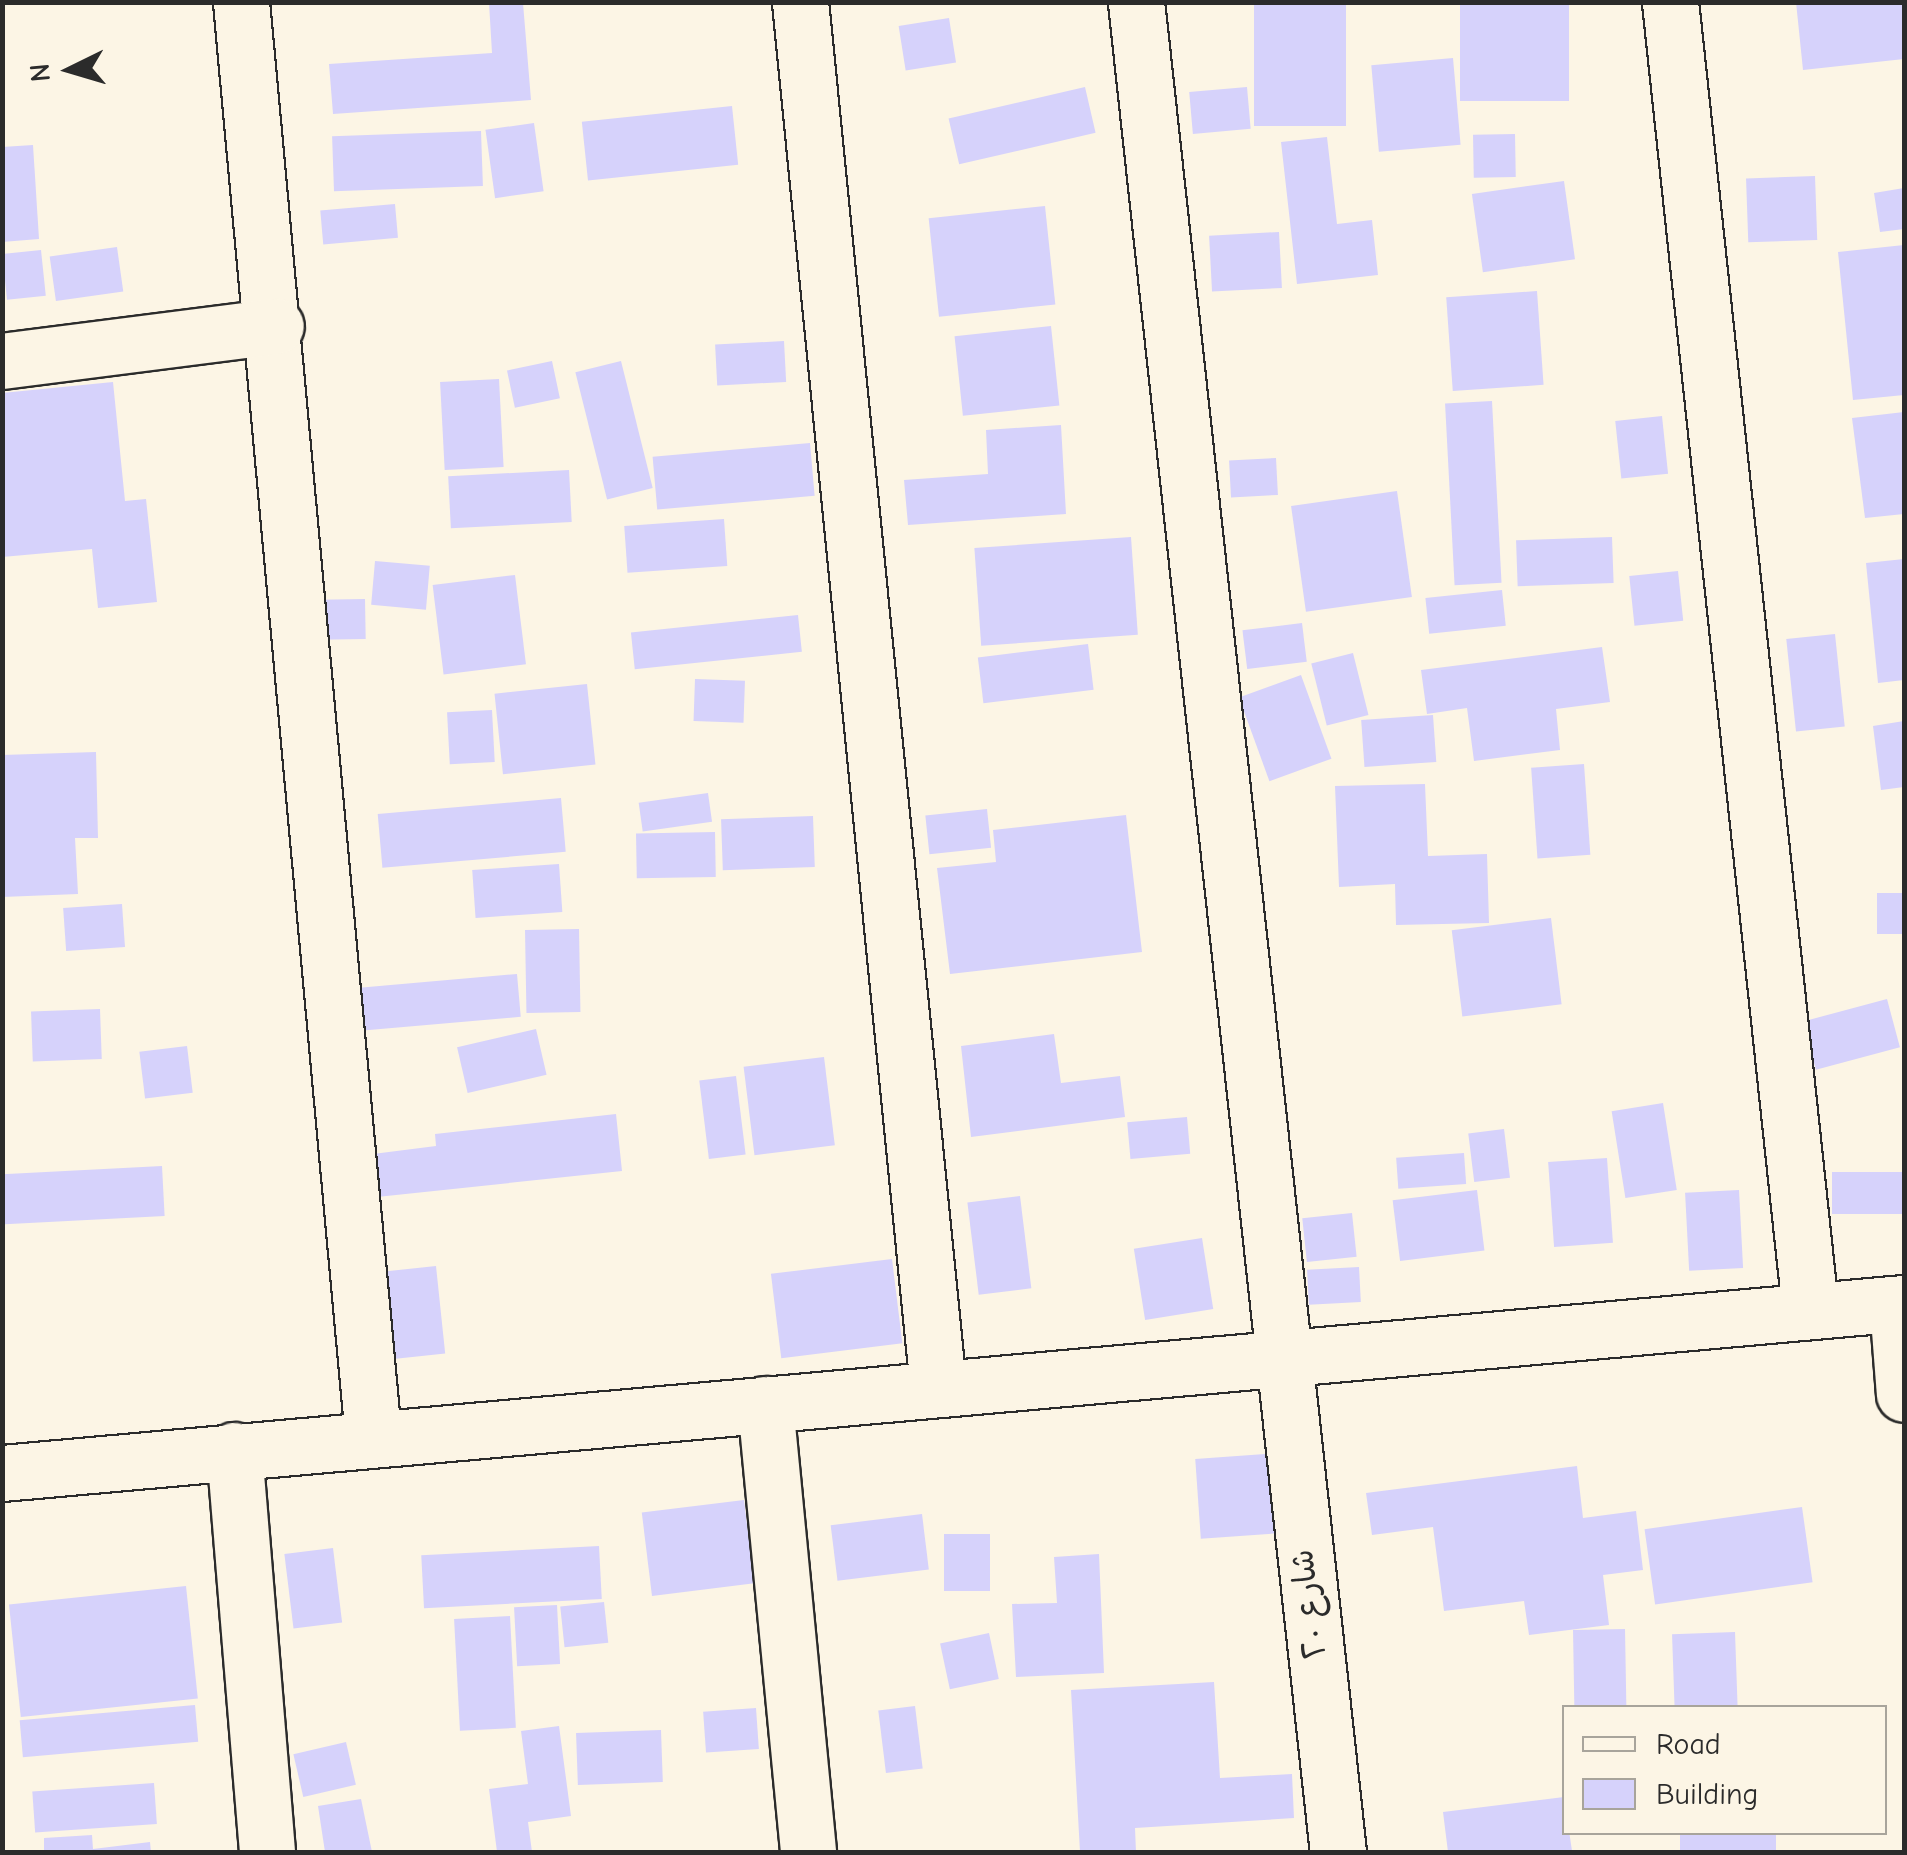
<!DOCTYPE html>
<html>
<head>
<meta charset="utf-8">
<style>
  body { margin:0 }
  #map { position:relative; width:1907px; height:1855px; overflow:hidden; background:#fcf5e5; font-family:"Comic Neue","Playpen Sans Arabic",sans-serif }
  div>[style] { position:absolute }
  .building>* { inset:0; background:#d6d2fb; transform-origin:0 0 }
  .roads { filter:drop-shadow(2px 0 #2b2b2b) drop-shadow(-2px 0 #2b2b2b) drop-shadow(0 2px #2b2b2b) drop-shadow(0 -2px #2b2b2b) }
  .street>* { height:55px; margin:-27.5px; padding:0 27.5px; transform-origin:27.5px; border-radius:27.5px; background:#fcf5e5 }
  span { translate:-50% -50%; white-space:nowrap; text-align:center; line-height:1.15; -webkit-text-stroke:8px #fcf5e5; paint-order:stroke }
  .street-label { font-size:32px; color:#2b2b2b }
  .frame { position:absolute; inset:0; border:5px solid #2b2b2b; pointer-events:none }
  .legend { position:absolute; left:1562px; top:1705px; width:325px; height:130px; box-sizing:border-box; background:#fcf5e5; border:2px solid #a8a49b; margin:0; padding:12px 18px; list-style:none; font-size:30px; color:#2b2b2b }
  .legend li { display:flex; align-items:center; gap:20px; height:50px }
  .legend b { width:50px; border:2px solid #a8a49b }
  .north { position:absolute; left:20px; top:20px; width:100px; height:100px; -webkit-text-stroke:8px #fcf5e5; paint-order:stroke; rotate:265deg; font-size:28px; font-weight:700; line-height:40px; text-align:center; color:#2b2b2b }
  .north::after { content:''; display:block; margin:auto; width:35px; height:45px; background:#2b2b2b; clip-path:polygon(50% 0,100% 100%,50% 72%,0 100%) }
</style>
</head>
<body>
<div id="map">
  <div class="building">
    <div style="left:1254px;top:2px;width:92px;height:124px"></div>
    <div style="left:1460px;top:2px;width:109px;height:99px"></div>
    <div style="clip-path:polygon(1796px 2px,1904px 2px,1904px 59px,1803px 70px)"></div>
    <div style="clip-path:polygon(489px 3px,523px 3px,531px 100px,333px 114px,329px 64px,492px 53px)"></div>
    <div style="left:949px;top:18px;width:45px;height:51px;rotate:81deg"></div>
    <div style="left:1453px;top:58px;width:87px;height:82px;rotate:85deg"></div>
    <div style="left:1085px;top:87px;width:47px;height:140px;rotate:77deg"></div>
    <div style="left:1247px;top:87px;width:42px;height:58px;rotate:85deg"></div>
    <div style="left:732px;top:106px;width:59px;height:151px;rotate:84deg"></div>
    <div style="left:534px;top:123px;width:69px;height:49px;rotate:82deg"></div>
    <div style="left:481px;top:131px;width:55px;height:149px;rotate:88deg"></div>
    <div style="left:1515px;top:134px;width:43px;height:42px;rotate:89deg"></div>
    <div style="clip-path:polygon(1327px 137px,1337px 224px,1372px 220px,1378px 275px,1297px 284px,1281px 142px)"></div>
    <div style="clip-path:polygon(33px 145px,39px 239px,2px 242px,2px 147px)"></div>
    <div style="left:1815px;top:176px;width:64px;height:69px;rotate:88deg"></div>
    <div style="left:1564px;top:181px;width:79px;height:93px;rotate:82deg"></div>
    <div style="clip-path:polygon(1904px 188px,1904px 229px,1880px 232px,1874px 193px)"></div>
    <div style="left:395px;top:204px;width:34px;height:75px;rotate:85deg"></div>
    <div style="left:1045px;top:206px;width:99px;height:117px;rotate:84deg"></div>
    <div style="left:1279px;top:232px;width:56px;height:70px;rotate:87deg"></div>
    <div style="clip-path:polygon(1904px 245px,1904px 395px,1853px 400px,1838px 252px)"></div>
    <div style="left:117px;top:247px;width:45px;height:68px;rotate:82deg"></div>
    <div style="left:41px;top:250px;width:46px;height:39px;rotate:84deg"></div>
    <div style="left:1537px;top:291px;width:94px;height:91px;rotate:86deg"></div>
    <div style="left:1051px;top:326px;width:80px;height:97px;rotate:84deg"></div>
    <div style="left:784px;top:341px;width:41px;height:69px;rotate:87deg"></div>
    <div style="left:552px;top:361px;width:38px;height:46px;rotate:78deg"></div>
    <div style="left:621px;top:361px;width:131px;height:47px;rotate:76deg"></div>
    <div style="left:499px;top:379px;width:88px;height:59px;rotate:87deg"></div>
    <div style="clip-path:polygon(113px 382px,125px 501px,146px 499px,157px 602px,98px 608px,92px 549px,2px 557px,2px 393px)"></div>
    <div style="left:1492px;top:401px;width:182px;height:47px;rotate:87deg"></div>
    <div style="clip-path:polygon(1904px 412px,1904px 514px,1865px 518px,1852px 418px)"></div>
    <div style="left:1662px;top:416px;width:58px;height:47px;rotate:84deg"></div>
    <div style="clip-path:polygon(1061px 425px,1066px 514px,908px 525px,904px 480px,988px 474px,986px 430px)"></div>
    <div style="left:810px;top:443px;width:53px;height:158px;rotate:85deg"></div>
    <div style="left:1276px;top:458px;width:37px;height:47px;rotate:87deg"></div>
    <div style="left:569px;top:470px;width:52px;height:121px;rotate:87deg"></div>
    <div style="left:1397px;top:491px;width:107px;height:107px;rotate:82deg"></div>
    <div style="left:724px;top:519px;width:47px;height:100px;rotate:86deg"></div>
    <div style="left:1131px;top:537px;width:98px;height:157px;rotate:86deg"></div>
    <div style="left:1612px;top:537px;width:46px;height:96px;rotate:88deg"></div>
    <div style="clip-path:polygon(1904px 559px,1904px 680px,1878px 683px,1866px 563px)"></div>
    <div style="left:375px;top:561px;width:55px;height:44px;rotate:5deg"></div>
    <div style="left:1678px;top:571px;width:50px;height:49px;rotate:84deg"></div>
    <div style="left:515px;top:575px;width:90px;height:83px;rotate:83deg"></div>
    <div style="left:1502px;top:590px;width:36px;height:77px;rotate:84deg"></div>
    <div style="left:365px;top:599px;width:40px;height:47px;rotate:89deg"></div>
    <div style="left:798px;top:615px;width:37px;height:168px;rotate:84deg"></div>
    <div style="left:1302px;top:623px;width:39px;height:60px;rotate:83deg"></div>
    <div style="left:1835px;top:634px;width:93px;height:49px;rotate:84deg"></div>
    <div style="left:1088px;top:644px;width:46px;height:111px;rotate:83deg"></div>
    <div style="clip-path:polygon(1602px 647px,1610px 702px,1556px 709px,1560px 750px,1474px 761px,1467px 708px,1427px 714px,1421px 670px)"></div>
    <div style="left:1353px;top:653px;width:64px;height:43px;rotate:76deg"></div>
    <div style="left:1301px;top:675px;width:89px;height:66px;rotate:70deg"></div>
    <div style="left:695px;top:679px;width:50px;height:42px;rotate:2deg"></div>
    <div style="left:587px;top:684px;width:81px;height:93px;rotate:84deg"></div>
    <div style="left:492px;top:710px;width:52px;height:45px;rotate:87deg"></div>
    <div style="left:1433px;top:715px;width:47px;height:72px;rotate:86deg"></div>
    <div style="clip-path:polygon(1904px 721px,1904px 787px,1881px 790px,1873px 726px)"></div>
    <div style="clip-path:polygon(96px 752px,98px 838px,75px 838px,78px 894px,2px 897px,2px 755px)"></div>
    <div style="left:1584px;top:764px;width:91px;height:53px;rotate:86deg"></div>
    <div style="clip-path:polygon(1425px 784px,1428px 856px,1487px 854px,1489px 923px,1396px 925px,1395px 884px,1339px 887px,1335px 786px)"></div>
    <div style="left:708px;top:793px;width:29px;height:70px;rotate:82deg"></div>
    <div style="left:561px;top:798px;width:54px;height:184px;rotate:85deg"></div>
    <div style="left:987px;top:809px;width:39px;height:62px;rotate:84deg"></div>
    <div style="clip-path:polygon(1126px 815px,1142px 952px,950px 974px,937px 868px,996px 862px,993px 830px)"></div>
    <div style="left:813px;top:816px;width:51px;height:92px;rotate:88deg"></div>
    <div style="left:715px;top:832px;width:45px;height:79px;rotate:89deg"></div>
    <div style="left:559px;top:864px;width:48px;height:87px;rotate:86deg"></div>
    <div style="left:1904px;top:893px;width:41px;height:27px;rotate:90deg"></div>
    <div style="left:122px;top:904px;width:43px;height:59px;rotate:86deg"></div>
    <div style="left:1551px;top:918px;width:87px;height:100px;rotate:83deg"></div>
    <div style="left:579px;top:929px;width:83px;height:54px;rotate:89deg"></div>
    <div style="left:517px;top:974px;width:43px;height:161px;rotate:85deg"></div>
    <div style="left:1887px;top:999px;width:50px;height:87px;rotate:75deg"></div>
    <div style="left:100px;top:1009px;width:50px;height:69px;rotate:88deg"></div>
    <div style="left:536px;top:1029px;width:47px;height:81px;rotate:77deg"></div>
    <div style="clip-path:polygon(1054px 1034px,1061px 1083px,1120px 1076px,1125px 1117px,971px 1137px,961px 1046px)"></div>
    <div style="left:187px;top:1046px;width:47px;height:48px;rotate:83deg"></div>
    <div style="left:824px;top:1057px;width:89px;height:81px;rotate:83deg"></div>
    <div style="left:736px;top:1076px;width:79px;height:37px;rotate:83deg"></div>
    <div style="left:1663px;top:1103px;width:88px;height:52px;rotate:81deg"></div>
    <div style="clip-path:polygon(616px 1114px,622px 1171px,377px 1197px,373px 1154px,436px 1146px,435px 1134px)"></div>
    <div style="left:1187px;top:1117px;width:37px;height:60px;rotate:85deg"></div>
    <div style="left:1504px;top:1129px;width:49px;height:36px;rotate:83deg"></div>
    <div style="left:1464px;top:1153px;width:31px;height:68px;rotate:86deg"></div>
    <div style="left:1607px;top:1158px;width:85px;height:59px;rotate:86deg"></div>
    <div style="left:162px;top:1166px;width:50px;height:160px;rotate:87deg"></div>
    <div style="left:1904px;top:1172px;width:42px;height:72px;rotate:90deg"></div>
    <div style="left:1477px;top:1190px;width:61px;height:85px;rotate:83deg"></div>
    <div style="left:1739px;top:1190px;width:78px;height:54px;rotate:87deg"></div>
    <div style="left:1020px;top:1196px;width:93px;height:53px;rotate:83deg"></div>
    <div style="left:1352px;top:1213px;width:44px;height:50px;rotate:84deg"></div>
    <div style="left:1202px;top:1238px;width:72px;height:69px;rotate:81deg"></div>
    <div style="left:892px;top:1259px;width:85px;height:122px;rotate:83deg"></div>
    <div style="left:436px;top:1266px;width:88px;height:52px;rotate:84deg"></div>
    <div style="left:1359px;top:1267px;width:35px;height:52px;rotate:87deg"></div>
    <div style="left:1294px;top:1452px;width:80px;height:99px;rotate:86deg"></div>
    <div style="clip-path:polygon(1577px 1466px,1583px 1518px,1636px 1511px,1643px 1570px,1603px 1575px,1609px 1625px,1529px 1635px,1524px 1601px,1444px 1611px,1433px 1527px,1372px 1535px,1366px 1493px)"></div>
    <div style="left:744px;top:1500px;width:84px;height:103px;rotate:83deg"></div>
    <div style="left:1802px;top:1507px;width:76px;height:159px;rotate:82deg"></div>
    <div style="left:922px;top:1514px;width:56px;height:92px;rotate:83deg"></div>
    <div style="left:990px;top:1534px;width:57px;height:46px;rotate:90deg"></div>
    <div style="left:599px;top:1546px;width:53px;height:178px;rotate:87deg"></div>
    <div style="left:333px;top:1548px;width:75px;height:49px;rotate:83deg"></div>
    <div style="clip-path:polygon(1099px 1554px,1104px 1673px,1016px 1677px,1012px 1604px,1057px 1603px,1054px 1557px)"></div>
    <div style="left:186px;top:1586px;width:113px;height:178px;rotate:84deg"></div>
    <div style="left:604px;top:1602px;width:41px;height:44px;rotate:84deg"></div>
    <div style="left:557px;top:1605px;width:59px;height:43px;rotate:87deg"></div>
    <div style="left:510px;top:1616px;width:112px;height:56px;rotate:87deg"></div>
    <div style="left:1625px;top:1629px;width:79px;height:52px;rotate:89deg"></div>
    <div style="left:1735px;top:1632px;width:76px;height:63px;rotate:88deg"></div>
    <div style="left:989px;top:1633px;width:47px;height:50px;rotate:78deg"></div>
    <div style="clip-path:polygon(1214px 1682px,1220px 1778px,1292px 1774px,1294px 1818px,1135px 1828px,1136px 1852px,1080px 1852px,1071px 1690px)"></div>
    <div style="left:195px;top:1705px;width:37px;height:176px;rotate:85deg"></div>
    <div style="left:915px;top:1706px;width:63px;height:37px;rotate:83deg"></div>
    <div style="left:756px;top:1708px;width:41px;height:53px;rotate:86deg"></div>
    <div style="clip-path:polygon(559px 1726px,571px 1816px,528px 1822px,532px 1852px,497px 1852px,489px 1789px,528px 1784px,521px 1731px)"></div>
    <div style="left:661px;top:1730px;width:52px;height:85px;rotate:88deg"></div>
    <div style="left:346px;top:1742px;width:44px;height:54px;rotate:77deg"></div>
    <div style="left:154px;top:1783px;width:41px;height:122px;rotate:86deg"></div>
    <div style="clip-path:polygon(1564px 1797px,1572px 1851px,1448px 1852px,1443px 1812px)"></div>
    <div style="clip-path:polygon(361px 1799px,372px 1852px,325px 1852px,318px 1806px)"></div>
    <div style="left:1680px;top:1832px;width:96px;height:20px"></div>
    <div style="clip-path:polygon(92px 1835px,93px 1849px,150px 1842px,151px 1852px,44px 1852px,44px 1838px)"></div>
  </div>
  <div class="roads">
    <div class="street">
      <div style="left:241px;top:2px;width:1439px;rotate:84.74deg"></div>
      <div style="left:800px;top:2px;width:1393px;rotate:84.31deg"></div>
      <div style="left:1136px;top:2px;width:1861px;rotate:83.77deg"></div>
      <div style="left:1670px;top:2px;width:1313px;rotate:83.88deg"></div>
      <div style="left:2px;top:361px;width:276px;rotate:-7.3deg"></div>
      <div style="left:1897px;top:1304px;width:90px;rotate:85.6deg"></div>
      <div style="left:765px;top:1404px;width:450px;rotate:84.5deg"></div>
      <div style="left:234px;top:1450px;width:403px;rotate:85.3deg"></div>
      <div style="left:2px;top:1473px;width:1910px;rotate:-5.11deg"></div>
    </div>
  </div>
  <div class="street-label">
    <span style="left:1309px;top:1604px;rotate:-97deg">شارع ٢٠</span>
  </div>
  <div class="frame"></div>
  <ul class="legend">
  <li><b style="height:12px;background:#fcf5e5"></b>Road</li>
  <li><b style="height:28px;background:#d6d2fb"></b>Building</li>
  </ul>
  <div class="north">N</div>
</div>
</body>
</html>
